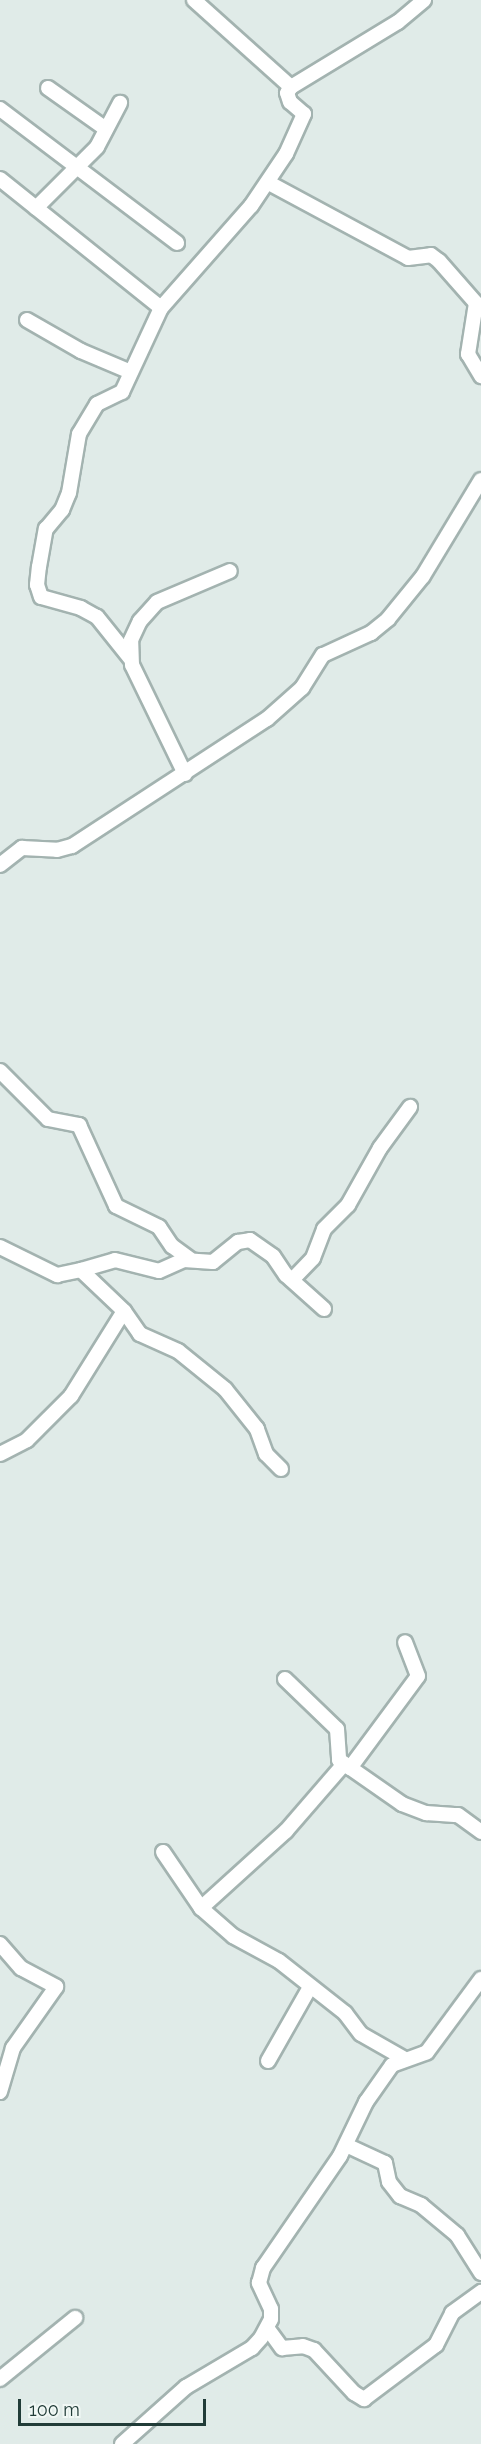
<!DOCTYPE html>
<html>
<head>
<meta charset="utf-8">
<style>
  body { margin:0 }
  #map { position:relative; width:481px; height:2444px; overflow:hidden; background:#e0ebe8; font-family:Raleway,sans-serif }
  div>[style] { position:absolute }
  .roads { filter:drop-shadow(2px 0 #a3b3b0) drop-shadow(-2px 0 #a3b3b0) drop-shadow(0 2px #a3b3b0) drop-shadow(0 -2px #a3b3b0) }
  .street>* { height:14px; margin:-7px; padding:0 7px; transform-origin:7px; border-radius:7px; background:#fff }
  span { translate:-50% -50%; white-space:nowrap; text-align:center; line-height:1.15; -webkit-text-stroke:6px #f1f8f5; paint-order:stroke }
  .scale { position:absolute; left:18px; top:2399px; width:188px; height:27px; box-sizing:border-box; border:3px solid #213c38; border-top:0; padding-left:8px; font-size:18px; line-height:21px; white-space:nowrap; color:#213c38; -webkit-text-stroke:4px #f1f8f5; paint-order:stroke }
</style>
</head>
<body>
<div id="map">
  <div class="roads">
    <div class="street">
      <div style="left:194px;top:0;width:130px;rotate:41.9deg"></div>
      <div style="left:48px;top:88px;width:71px;rotate:35.3deg"></div>
      <div style="left:0;top:109px;width:222px;rotate:37.1deg"></div>
      <div style="left:0;top:179px;width:206px;rotate:38.7deg"></div>
      <div style="left:161px;top:308px;width:136px;rotate:-48.6deg"></div>
      <div style="left:251px;top:206px;width:63px;rotate:-56.1deg"></div>
      <div style="left:286px;top:154px;width:44px;rotate:-65.8deg"></div>
      <div style="left:304px;top:114px;width:18px;rotate:-139deg"></div>
      <div style="left:290px;top:102px;width:9px;rotate:-108deg"></div>
      <div style="left:287px;top:93px;width:7px;rotate:-56deg"></div>
      <div style="left:291px;top:87px;width:125px;rotate:-31.3deg"></div>
      <div style="left:398px;top:22px;width:34px;rotate:-40deg"></div>
      <div style="left:269px;top:183px;width:158px;rotate:28.3deg"></div>
      <div style="left:408px;top:258px;width:23px;rotate:-7deg"></div>
      <div style="left:431px;top:255px;width:10px;rotate:37deg"></div>
      <div style="left:439px;top:261px;width:56px;rotate:48.6deg"></div>
      <div style="left:476px;top:303px;width:52px;rotate:98.9deg"></div>
      <div style="left:468px;top:354px;width:26px;rotate:59deg"></div>
      <div style="left:36px;top:208px;width:86px;rotate:-45deg"></div>
      <div style="left:97px;top:147px;width:50px;rotate:-62.4deg"></div>
      <div style="left:27px;top:320px;width:62px;rotate:29.9deg"></div>
      <div style="left:81px;top:351px;width:54px;rotate:22.8deg"></div>
      <div style="left:130px;top:658px;width:53px;rotate:-128.8deg"></div>
      <div style="left:97px;top:617px;width:18px;rotate:-151deg"></div>
      <div style="left:81px;top:608px;width:41px;rotate:-164.6deg"></div>
      <div style="left:41px;top:597px;width:13px;rotate:-108deg"></div>
      <div style="left:37px;top:585px;width:18px;rotate:-84deg"></div>
      <div style="left:39px;top:567px;width:39px;rotate:-80deg"></div>
      <div style="left:46px;top:529px;width:25px;rotate:-50deg"></div>
      <div style="left:62px;top:510px;width:18px;rotate:-68deg"></div>
      <div style="left:69px;top:493px;width:60px;rotate:-80.4deg"></div>
      <div style="left:79px;top:434px;width:35px;rotate:-59deg"></div>
      <div style="left:97px;top:404px;width:28px;rotate:-26deg"></div>
      <div style="left:122px;top:392px;width:93px;rotate:-65.1deg"></div>
      <div style="left:185px;top:774px;width:121px;rotate:-115.9deg"></div>
      <div style="left:132px;top:665px;width:25px;rotate:-92deg"></div>
      <div style="left:131px;top:640px;width:21px;rotate:-65deg"></div>
      <div style="left:140px;top:621px;width:25px;rotate:-48deg"></div>
      <div style="left:157px;top:602px;width:79px;rotate:-23deg"></div>
      <div style="left:0;top:865px;width:28px;rotate:-38deg"></div>
      <div style="left:22px;top:848px;width:35px;rotate:3deg"></div>
      <div style="left:57px;top:850px;width:16px;rotate:-15deg"></div>
      <div style="left:72px;top:846px;width:233px;rotate:-33.1deg"></div>
      <div style="left:267px;top:719px;width:47px;rotate:-41.5deg"></div>
      <div style="left:302px;top:688px;width:39px;rotate:-58deg"></div>
      <div style="left:323px;top:655px;width:53px;rotate:-24.6deg"></div>
      <div style="left:371px;top:633px;width:22px;rotate:-39deg"></div>
      <div style="left:388px;top:619px;width:55px;rotate:-50.9deg"></div>
      <div style="left:423px;top:576px;width:112px;rotate:-58.9deg"></div>
      <div style="left:0;top:1071px;width:68px;rotate:45deg"></div>
      <div style="left:48px;top:1119px;width:32px;rotate:11deg"></div>
      <div style="left:79px;top:1125px;width:89px;rotate:65.4deg"></div>
      <div style="left:116px;top:1206px;width:48px;rotate:26deg"></div>
      <div style="left:159px;top:1227px;width:23px;rotate:56deg"></div>
      <div style="left:172px;top:1246px;width:22px;rotate:36deg"></div>
      <div style="left:0;top:1247px;width:64px;rotate:26.2deg"></div>
      <div style="left:57px;top:1275px;width:25px;rotate:-12deg"></div>
      <div style="left:292px;top:1280px;width:30px;rotate:-46deg"></div>
      <div style="left:313px;top:1258px;width:31px;rotate:-69deg"></div>
      <div style="left:324px;top:1229px;width:34px;rotate:-45deg"></div>
      <div style="left:348px;top:1205px;width:65px;rotate:-60.7deg"></div>
      <div style="left:380px;top:1148px;width:51px;rotate:-53.8deg"></div>
      <div style="left:0;top:1454px;width:30px;rotate:-27deg"></div>
      <div style="left:27px;top:1440px;width:62px;rotate:-45deg"></div>
      <div style="left:71px;top:1396px;width:100px;rotate:-58.1deg"></div>
      <div style="left:281px;top:1469px;width:21px;rotate:-135deg"></div>
      <div style="left:266px;top:1454px;width:27px;rotate:-110deg"></div>
      <div style="left:257px;top:1429px;width:51px;rotate:-128.7deg"></div>
      <div style="left:225px;top:1389px;width:60px;rotate:-141deg"></div>
      <div style="left:178px;top:1351px;width:42px;rotate:-155.9deg"></div>
      <div style="left:140px;top:1334px;width:28px;rotate:-125deg"></div>
      <div style="left:124px;top:1311px;width:59px;rotate:-136.4deg"></div>
      <div style="left:81px;top:1270px;width:35px;rotate:-16deg"></div>
      <div style="left:115px;top:1260px;width:45px;rotate:14deg"></div>
      <div style="left:159px;top:1271px;width:27px;rotate:-24deg"></div>
      <div style="left:184px;top:1260px;width:29px;rotate:4deg"></div>
      <div style="left:213px;top:1262px;width:32px;rotate:-39deg"></div>
      <div style="left:238px;top:1242px;width:12px;rotate:-9deg"></div>
      <div style="left:250px;top:1240px;width:28px;rotate:35deg"></div>
      <div style="left:273px;top:1256px;width:23px;rotate:56deg"></div>
      <div style="left:286px;top:1275px;width:51px;rotate:41.8deg"></div>
      <div style="left:285px;top:1679px;width:72px;rotate:43.9deg"></div>
      <div style="left:337px;top:1729px;width:31px;rotate:86deg"></div>
      <div style="left:339px;top:1760px;width:77px;rotate:34.9deg"></div>
      <div style="left:402px;top:1804px;width:26px;rotate:21deg"></div>
      <div style="left:426px;top:1813px;width:32px;rotate:4deg"></div>
      <div style="left:458px;top:1815px;width:29px;rotate:36deg"></div>
      <div style="left:350px;top:1768px;width:114px;rotate:-53.5deg"></div>
      <div style="left:418px;top:1676px;width:36px;rotate:-111deg"></div>
      <div style="left:163px;top:1852px;width:68px;rotate:55.8deg"></div>
      <div style="left:201px;top:1908px;width:43px;rotate:41.2deg"></div>
      <div style="left:233px;top:1936px;width:52px;rotate:28.5deg"></div>
      <div style="left:279px;top:1961px;width:84px;rotate:38.2deg"></div>
      <div style="left:345px;top:2013px;width:26px;rotate:53deg"></div>
      <div style="left:361px;top:2034px;width:48px;rotate:29.7deg"></div>
      <div style="left:201px;top:1908px;width:115px;rotate:-42.2deg"></div>
      <div style="left:286px;top:1831px;width:89px;rotate:-49.1deg"></div>
      <div style="left:0;top:1944px;width:32px;rotate:49deg"></div>
      <div style="left:21px;top:1968px;width:40px;rotate:28deg"></div>
      <div style="left:56px;top:1987px;width:75px;rotate:125.2deg"></div>
      <div style="left:13px;top:2048px;width:46px;rotate:106.5deg"></div>
      <div style="left:268px;top:2061px;width:85px;rotate:-60.4deg"></div>
      <div style="left:346px;top:2145px;width:43px;rotate:24.8deg"></div>
      <div style="left:385px;top:2163px;width:19px;rotate:78deg"></div>
      <div style="left:389px;top:2182px;width:18px;rotate:52deg"></div>
      <div style="left:400px;top:2196px;width:23px;rotate:23deg"></div>
      <div style="left:421px;top:2205px;width:47px;rotate:39.8deg"></div>
      <div style="left:457px;top:2235px;width:45px;rotate:57.7deg"></div>
      <div style="left:268px;top:2329px;width:24px;rotate:54deg"></div>
      <div style="left:282px;top:2348px;width:21px;rotate:-5deg"></div>
      <div style="left:303px;top:2346px;width:12px;rotate:20deg"></div>
      <div style="left:314px;top:2350px;width:59px;rotate:47.1deg"></div>
      <div style="left:354px;top:2393px;width:12px;rotate:31deg"></div>
      <div style="left:364px;top:2399px;width:90px;rotate:-36.9deg"></div>
      <div style="left:436px;top:2345px;width:36px;rotate:-63deg"></div>
      <div style="left:452px;top:2313px;width:36px;rotate:-36deg"></div>
      <div style="left:0;top:2379px;width:97px;rotate:-39.1deg"></div>
      <div style="left:122px;top:2444px;width:86px;rotate:-41.7deg"></div>
      <div style="left:186px;top:2387px;width:77px;rotate:-30.6deg"></div>
      <div style="left:252px;top:2348px;width:13px;rotate:-48deg"></div>
      <div style="left:261px;top:2338px;width:21px;rotate:-62deg"></div>
      <div style="left:271px;top:2319px;width:10px;rotate:-90deg"></div>
      <div style="left:271px;top:2309px;width:29px;rotate:-115deg"></div>
      <div style="left:259px;top:2283px;width:16px;rotate:-75deg"></div>
      <div style="left:263px;top:2268px;width:136px;rotate:-55.5deg"></div>
      <div style="left:340px;top:2156px;width:60px;rotate:-64.3deg"></div>
      <div style="left:366px;top:2102px;width:45px;rotate:-54.9deg"></div>
      <div style="left:392px;top:2065px;width:37px;rotate:-20deg"></div>
      <div style="left:427px;top:2052px;width:91px;rotate:-53.5deg"></div>
    </div>
  </div>
  <div class="scale">100 m</div>
</div>
</body>
</html>
